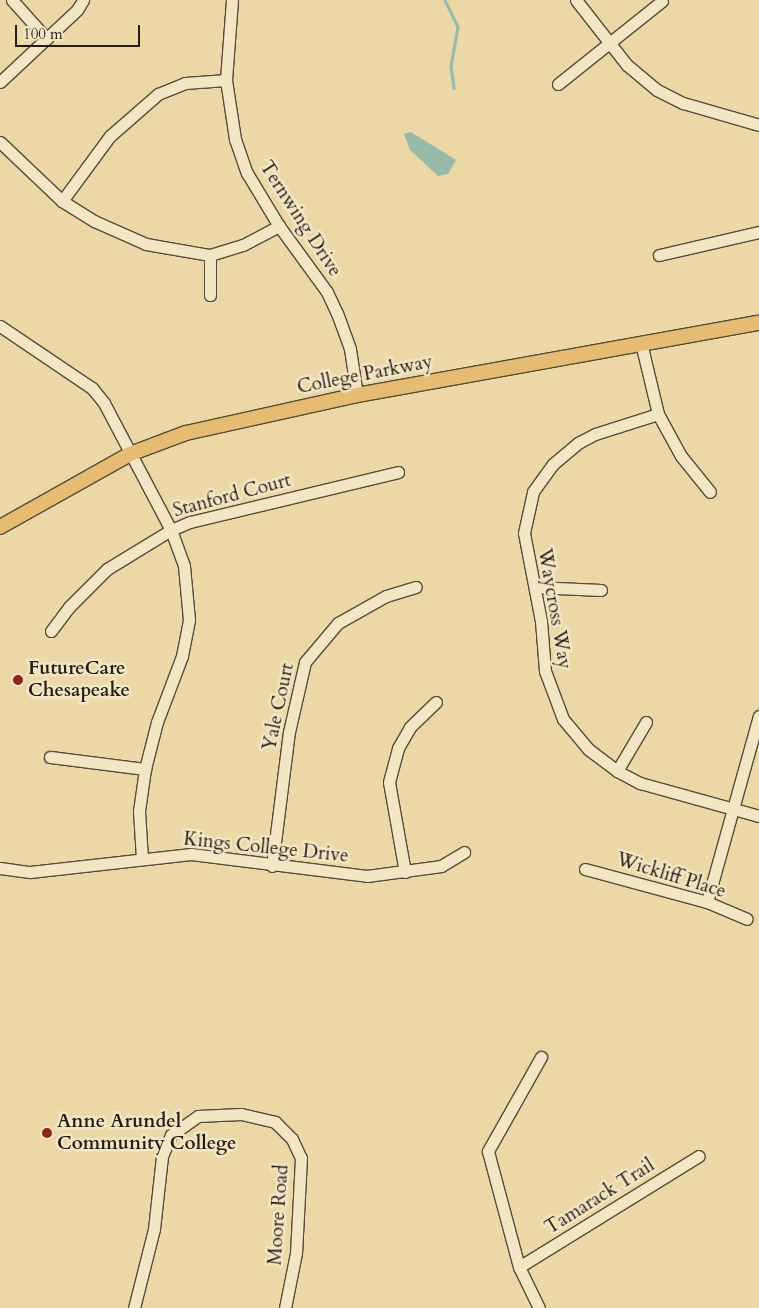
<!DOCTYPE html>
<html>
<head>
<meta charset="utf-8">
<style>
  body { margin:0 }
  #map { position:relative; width:759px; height:1308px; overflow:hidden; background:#ebd8a6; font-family:Cardo,serif }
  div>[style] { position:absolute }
  .water>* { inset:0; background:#98baa8 }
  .stream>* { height:2.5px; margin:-1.25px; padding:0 1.25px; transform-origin:1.25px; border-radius:1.25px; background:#98baa8 }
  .roads { filter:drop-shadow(1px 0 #564b37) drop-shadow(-1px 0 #564b37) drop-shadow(0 1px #564b37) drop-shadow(0 -1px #564b37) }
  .minor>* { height:11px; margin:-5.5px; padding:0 5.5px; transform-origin:5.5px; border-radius:5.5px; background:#f2e6c5 }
  .major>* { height:14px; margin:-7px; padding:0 7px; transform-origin:7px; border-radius:7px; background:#e6bc73 }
  .dots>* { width:14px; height:14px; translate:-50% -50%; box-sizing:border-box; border:2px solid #f2e6c5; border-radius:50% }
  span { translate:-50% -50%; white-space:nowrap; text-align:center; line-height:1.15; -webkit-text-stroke:5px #f2e6c5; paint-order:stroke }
  .street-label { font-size:19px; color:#251c12 }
  .poi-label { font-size:19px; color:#251c12; font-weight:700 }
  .left { translate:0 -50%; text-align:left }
  .scale { position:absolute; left:15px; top:25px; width:125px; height:22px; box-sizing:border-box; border:2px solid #251c12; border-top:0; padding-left:6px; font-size:15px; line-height:18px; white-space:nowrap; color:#251c12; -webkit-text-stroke:4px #f2e6c5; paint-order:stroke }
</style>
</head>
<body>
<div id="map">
  <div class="water">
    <div style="clip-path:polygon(411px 132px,456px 160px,448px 174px,438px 176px,410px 150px,404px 134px)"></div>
  </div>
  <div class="stream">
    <div style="left:445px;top:0;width:30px;rotate:64deg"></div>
    <div style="left:458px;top:27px;width:40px;rotate:100deg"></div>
    <div style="left:451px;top:66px;width:22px;rotate:82deg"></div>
  </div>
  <div class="roads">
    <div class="minor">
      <div style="left:12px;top:0;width:52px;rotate:48.1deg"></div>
      <div style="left:232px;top:0;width:80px;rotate:94.3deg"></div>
      <div style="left:226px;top:80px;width:60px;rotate:81.3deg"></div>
      <div style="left:235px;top:139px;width:36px;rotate:71deg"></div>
      <div style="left:247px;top:173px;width:62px;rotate:58.9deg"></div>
      <div style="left:279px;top:226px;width:82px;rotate:54deg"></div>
      <div style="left:327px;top:292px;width:23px;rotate:65deg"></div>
      <div style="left:337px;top:313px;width:38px;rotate:70deg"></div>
      <div style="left:350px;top:349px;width:47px;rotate:81.3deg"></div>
      <div style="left:576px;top:0;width:83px;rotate:51.9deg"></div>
      <div style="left:627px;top:65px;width:39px;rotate:40deg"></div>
      <div style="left:657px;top:90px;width:29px;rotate:27deg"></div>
      <div style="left:683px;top:103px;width:79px;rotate:16.1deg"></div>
      <div style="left:0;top:82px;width:105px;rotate:-43.1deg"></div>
      <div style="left:77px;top:10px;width:12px;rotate:-59deg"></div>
      <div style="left:558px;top:84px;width:133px;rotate:-38.6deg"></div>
      <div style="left:0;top:142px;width:86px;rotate:43.6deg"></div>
      <div style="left:62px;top:201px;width:38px;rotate:32deg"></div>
      <div style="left:94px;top:221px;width:57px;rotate:23.9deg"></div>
      <div style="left:146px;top:244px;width:65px;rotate:9.8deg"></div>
      <div style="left:210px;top:255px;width:34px;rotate:-17deg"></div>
      <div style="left:243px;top:245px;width:41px;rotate:-27.8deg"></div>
      <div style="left:62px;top:201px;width:81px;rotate:-53.6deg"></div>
      <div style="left:110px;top:136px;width:64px;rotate:-41.2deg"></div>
      <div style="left:158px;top:94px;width:29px;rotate:-22deg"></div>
      <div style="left:185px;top:83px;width:41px;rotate:-4.2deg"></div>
      <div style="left:210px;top:255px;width:40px;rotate:90deg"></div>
      <div style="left:659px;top:255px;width:103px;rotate:-13deg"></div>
      <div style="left:0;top:326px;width:111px;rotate:34deg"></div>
      <div style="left:92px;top:388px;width:19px;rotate:51deg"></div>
      <div style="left:104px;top:403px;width:144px;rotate:62.2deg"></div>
      <div style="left:171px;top:530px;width:38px;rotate:70deg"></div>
      <div style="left:184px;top:566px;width:54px;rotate:84.7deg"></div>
      <div style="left:189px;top:620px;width:37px;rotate:101deg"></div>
      <div style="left:182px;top:656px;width:71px;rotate:110.7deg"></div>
      <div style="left:157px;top:722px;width:49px;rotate:104.3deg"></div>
      <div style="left:145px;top:769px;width:42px;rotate:98.1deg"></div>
      <div style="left:139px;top:811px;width:48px;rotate:86.4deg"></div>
      <div style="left:641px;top:343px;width:73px;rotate:76.5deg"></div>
      <div style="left:658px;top:414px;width:48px;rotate:61.3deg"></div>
      <div style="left:681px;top:456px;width:46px;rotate:51.1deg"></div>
      <div style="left:658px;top:414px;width:66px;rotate:162.4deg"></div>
      <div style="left:595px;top:434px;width:19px;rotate:152deg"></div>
      <div style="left:578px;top:443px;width:33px;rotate:140deg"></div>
      <div style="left:553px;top:464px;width:34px;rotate:126deg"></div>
      <div style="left:533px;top:492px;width:42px;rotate:102.4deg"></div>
      <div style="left:524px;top:533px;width:90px;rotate:79.1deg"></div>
      <div style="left:541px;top:621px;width:50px;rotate:85.4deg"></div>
      <div style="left:545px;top:671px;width:51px;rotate:69.4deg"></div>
      <div style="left:563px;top:719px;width:39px;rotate:50deg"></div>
      <div style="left:588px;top:749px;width:36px;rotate:37deg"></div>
      <div style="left:617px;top:771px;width:26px;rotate:28deg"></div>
      <div style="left:640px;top:783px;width:123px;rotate:15.5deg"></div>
      <div style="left:535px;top:587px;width:66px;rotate:2.6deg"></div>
      <div style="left:51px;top:631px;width:30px;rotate:-53deg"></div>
      <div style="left:69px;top:607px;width:54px;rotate:-45deg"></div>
      <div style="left:107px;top:569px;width:75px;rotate:-31.4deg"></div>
      <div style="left:171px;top:530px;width:21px;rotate:-23deg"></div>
      <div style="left:190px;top:522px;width:214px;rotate:-13.5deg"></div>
      <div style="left:50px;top:757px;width:96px;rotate:7.2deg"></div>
      <div style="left:617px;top:771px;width:57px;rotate:-59.4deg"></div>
      <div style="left:272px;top:866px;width:135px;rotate:-82.8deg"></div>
      <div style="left:289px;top:732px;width:72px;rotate:-77.1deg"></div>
      <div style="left:305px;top:662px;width:51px;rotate:-49.8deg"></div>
      <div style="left:338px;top:623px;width:55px;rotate:-29.4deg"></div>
      <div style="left:386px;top:596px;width:31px;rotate:-17deg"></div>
      <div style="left:0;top:868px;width:30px;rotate:8deg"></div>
      <div style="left:30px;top:872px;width:162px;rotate:-6.4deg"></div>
      <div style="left:191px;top:854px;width:177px;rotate:7.1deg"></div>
      <div style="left:367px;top:876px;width:75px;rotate:-7.7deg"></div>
      <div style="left:441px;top:866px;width:27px;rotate:-31deg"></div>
      <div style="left:585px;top:869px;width:126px;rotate:15.1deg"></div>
      <div style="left:707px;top:902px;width:43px;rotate:23deg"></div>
      <div style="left:405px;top:872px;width:91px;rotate:-100.1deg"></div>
      <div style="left:389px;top:782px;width:35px;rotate:-75deg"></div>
      <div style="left:398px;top:748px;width:24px;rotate:-60deg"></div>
      <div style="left:410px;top:727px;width:36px;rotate:-44deg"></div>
      <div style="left:707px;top:902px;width:193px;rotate:-74.4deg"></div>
      <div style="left:519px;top:1267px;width:211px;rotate:-31.7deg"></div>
      <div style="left:134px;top:1308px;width:81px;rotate:-75.8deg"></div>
      <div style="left:154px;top:1229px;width:73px;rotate:-83.7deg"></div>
      <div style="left:162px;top:1156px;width:23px;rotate:-67deg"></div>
      <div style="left:171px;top:1135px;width:33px;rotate:-35deg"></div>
      <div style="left:198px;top:1116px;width:43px;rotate:-2.7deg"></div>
      <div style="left:241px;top:1114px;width:35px;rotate:13deg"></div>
      <div style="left:275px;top:1122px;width:24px;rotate:45deg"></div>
      <div style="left:292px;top:1139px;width:21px;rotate:65deg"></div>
      <div style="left:301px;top:1158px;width:95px;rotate:93deg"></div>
      <div style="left:296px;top:1253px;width:56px;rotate:101.3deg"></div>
      <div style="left:539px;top:1308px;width:46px;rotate:-116deg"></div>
      <div style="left:519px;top:1267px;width:120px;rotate:-105deg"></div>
      <div style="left:488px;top:1151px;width:108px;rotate:-60.6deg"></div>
    </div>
    <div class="major">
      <div style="left:0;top:527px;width:149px;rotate:-29.3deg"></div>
      <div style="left:130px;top:454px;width:60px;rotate:-20.6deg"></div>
      <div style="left:186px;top:433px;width:175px;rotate:-12.5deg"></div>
      <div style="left:357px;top:395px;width:408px;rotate:-10.2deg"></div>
    </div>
  </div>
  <div class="dots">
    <div style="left:18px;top:680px;background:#8f2418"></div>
    <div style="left:47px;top:1133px;background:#8f2418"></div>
  </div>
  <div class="street-label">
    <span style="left:300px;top:219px;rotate:57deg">Ternwing Drive</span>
    <span style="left:365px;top:375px;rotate:-11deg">College Parkway</span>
    <span style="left:232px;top:496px;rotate:-15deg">Stanford Court</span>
    <span style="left:554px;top:609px;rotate:80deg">Waycross Way</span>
    <span style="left:279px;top:707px;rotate:-78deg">Yale Court</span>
    <span style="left:266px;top:848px;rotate:6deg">Kings College Drive</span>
    <span style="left:671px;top:876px;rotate:17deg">Wickliff Place</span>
    <span style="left:600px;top:1197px;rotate:-32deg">Tamarack Trail</span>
    <span style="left:279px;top:1215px;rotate:-86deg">Moore Road</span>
  </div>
  <div class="poi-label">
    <span class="left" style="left:28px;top:680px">FutureCare<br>Chesapeake</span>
    <span class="left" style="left:57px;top:1133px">Anne Arundel<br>Community College</span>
  </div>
  <div class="scale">100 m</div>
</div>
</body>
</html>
